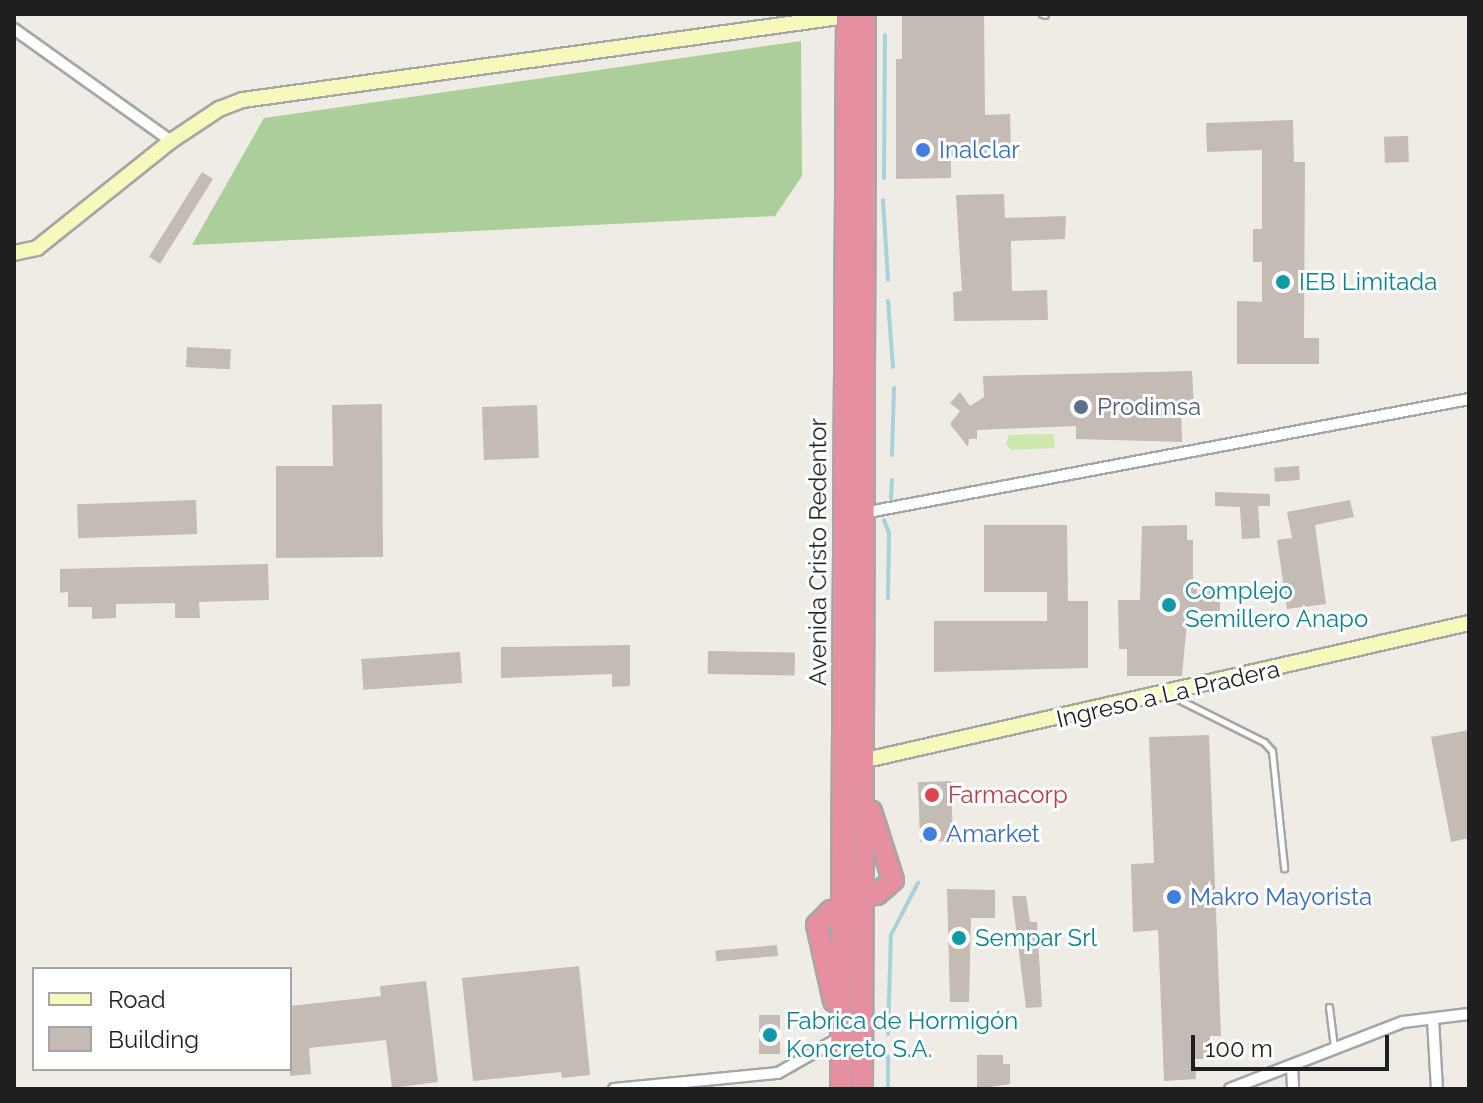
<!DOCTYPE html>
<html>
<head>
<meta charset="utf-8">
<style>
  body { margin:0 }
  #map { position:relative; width:1483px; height:1103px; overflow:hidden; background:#efece5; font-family:Raleway,sans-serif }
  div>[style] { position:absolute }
  .grass>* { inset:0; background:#cce8ac }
  .forest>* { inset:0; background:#abce9b }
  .stream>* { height:4px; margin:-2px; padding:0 2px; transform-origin:2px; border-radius:2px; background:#a7d2dc }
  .building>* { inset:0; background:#c4bbb5; transform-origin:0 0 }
  .roads { filter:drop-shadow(2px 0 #a6a6a6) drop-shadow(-2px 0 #a6a6a6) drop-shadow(0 2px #a6a6a6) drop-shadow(0 -2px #a6a6a6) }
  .lane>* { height:5px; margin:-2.5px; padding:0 2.5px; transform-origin:2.5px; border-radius:2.5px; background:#fff }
  .street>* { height:10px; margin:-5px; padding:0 5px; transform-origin:5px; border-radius:5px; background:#fff }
  .secondary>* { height:14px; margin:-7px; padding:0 7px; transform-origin:7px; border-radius:7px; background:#f7f8bb }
  .highway>* { height:20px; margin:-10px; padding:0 10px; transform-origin:10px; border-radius:10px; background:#e58fa1 }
  .dots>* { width:22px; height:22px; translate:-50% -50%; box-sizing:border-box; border:4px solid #fff; border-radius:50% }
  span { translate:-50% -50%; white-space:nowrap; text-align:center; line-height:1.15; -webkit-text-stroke:6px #fff; paint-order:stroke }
  .shop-label { font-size:24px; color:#366cbe }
  .left { translate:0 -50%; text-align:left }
  .culture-label { font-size:24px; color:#0d838f }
  .service-label { font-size:24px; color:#4e5e75 }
  .street-label { font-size:24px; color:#1f1f1f }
  .health-label { font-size:24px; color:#be3a42 }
  .frame { position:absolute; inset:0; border:16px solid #1f1f1f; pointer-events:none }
  .legend { position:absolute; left:32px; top:967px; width:260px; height:104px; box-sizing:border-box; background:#fff; border:2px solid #a5a5a5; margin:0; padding:10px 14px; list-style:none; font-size:24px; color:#1f1f1f }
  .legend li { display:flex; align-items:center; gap:16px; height:40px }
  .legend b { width:40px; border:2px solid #a5a5a5 }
  .scale { position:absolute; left:1191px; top:1035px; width:198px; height:36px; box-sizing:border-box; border:4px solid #1f1f1f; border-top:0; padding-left:10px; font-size:24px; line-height:28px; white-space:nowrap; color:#1f1f1f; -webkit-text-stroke:6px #fff; paint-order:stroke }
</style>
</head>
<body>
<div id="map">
  <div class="grass">
    <div style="clip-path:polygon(1053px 434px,1055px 448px,1012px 450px,1006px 444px,1009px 435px)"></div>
  </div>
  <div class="forest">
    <div style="clip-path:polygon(801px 41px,802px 176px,775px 216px,192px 245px,264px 118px)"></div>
  </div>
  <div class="stream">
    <div style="left:884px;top:178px;width:143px;rotate:-89.6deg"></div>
    <div style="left:883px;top:200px;width:80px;rotate:86.4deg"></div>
    <div style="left:888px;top:301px;width:66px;rotate:85.7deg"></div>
    <div style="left:892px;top:455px;width:67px;rotate:-88.3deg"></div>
    <div style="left:891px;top:498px;width:18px;rotate:-87deg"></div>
    <div style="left:884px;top:520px;width:14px;rotate:69deg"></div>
    <div style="left:889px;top:533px;width:65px;rotate:90.9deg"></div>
    <div style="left:888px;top:1034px;width:99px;rotate:-88.3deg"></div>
    <div style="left:891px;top:935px;width:59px;rotate:-62.6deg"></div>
    <div style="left:888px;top:1056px;width:33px;rotate:90deg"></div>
  </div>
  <div class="building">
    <div style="clip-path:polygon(902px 14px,984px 14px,985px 115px,1010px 114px,1011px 153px,951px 156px,951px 178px,896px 179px,896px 59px,902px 59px)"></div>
    <div style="clip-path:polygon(1293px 120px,1294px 162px,1305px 162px,1304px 338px,1319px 338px,1319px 364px,1237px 364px,1237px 301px,1262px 302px,1262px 262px,1253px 262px,1253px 229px,1262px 229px,1262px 150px,1207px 152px,1206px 123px)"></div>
    <div style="left:1408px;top:136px;width:26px;height:24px;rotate:88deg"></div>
    <div style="left:202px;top:172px;width:13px;height:100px;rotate:32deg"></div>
    <div style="clip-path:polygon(1004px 194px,1005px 218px,1066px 216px,1065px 239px,1011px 241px,1012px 291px,1047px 290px,1048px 320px,954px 321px,953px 292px,962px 291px,956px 195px)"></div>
    <div style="left:187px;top:347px;width:44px;height:20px;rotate:3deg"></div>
    <div style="clip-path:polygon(1192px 371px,1194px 406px,1181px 405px,1182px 442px,1076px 439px,1076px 426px,977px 430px,977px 439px,969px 439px,968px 447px,950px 424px,960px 411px,950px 403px,960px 392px,970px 406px,984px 397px,983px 376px)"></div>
    <div style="clip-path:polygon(382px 404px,383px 557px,276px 558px,276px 466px,333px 466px,332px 405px)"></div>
    <div style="left:537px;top:405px;width:53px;height:55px;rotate:88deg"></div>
    <div style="left:1299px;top:466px;width:14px;height:25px;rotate:86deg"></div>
    <div style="clip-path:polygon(1215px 492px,1270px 494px,1270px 506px,1258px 506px,1260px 538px,1242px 539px,1240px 507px,1215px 506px)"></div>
    <div style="left:196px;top:500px;width:34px;height:119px;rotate:88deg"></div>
    <div style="clip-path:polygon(1350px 500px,1354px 517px,1315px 525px,1326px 604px,1287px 609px,1277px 540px,1292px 538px,1287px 512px)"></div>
    <div style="clip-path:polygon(984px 525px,1067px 525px,1068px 601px,1088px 601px,1088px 668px,934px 672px,934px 621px,1047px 621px,1047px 592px,984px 592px)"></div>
    <div style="clip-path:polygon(1187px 525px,1187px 540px,1193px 540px,1193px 589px,1220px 589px,1220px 611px,1188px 611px,1182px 676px,1127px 676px,1127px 649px,1119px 649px,1118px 600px,1140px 600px,1142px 526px)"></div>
    <div style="clip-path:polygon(268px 564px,269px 600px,199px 602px,200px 618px,175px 618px,175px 603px,116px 604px,116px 618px,92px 619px,92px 607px,68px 607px,68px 592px,60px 593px,60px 569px)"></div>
    <div style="clip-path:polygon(630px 645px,630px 686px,612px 687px,612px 674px,501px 678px,501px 647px)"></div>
    <div style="left:708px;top:651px;width:87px;height:23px;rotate:1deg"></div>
    <div style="left:460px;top:652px;width:31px;height:99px;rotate:86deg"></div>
    <div style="clip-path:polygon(1469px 730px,1469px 838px,1451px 842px,1431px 737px)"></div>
    <div style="clip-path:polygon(1209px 735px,1221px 1036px,1210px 1036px,1211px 1059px,1195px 1059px,1196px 1079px,1164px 1081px,1158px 930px,1133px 932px,1131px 864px,1154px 863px,1149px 737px)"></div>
    <div style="left:951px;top:781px;width:60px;height:33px;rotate:88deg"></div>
    <div style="clip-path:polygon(947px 889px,995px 890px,995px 918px,971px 918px,969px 1002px,950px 1002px)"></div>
    <div style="clip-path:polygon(1012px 896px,1026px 896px,1030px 922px,1037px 922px,1042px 1007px,1026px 1008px)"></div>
    <div style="left:777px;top:945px;width:11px;height:62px;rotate:85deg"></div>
    <div style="clip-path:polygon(579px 966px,590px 1075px,562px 1078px,561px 1072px,473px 1081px,462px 978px)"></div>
    <div style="clip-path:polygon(426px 981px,438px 1082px,392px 1088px,386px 1040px,309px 1048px,311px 1074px,290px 1076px,290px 1006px,381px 996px,380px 986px)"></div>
    <div style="left:759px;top:1015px;width:21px;height:39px"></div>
    <div style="clip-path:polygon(977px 1055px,1003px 1055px,1003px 1064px,1010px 1064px,1010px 1084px,977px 1089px)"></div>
  </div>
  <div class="roads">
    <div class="lane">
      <div style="left:1042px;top:14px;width:3px;rotate:18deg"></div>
      <div style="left:1170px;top:695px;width:105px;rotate:26.6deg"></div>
      <div style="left:1264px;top:742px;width:12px;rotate:48deg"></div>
      <div style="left:1272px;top:751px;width:118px;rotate:84.1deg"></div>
      <div style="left:1329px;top:1007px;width:40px;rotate:82.9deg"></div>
    </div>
    <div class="street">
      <div style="left:14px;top:29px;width:193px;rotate:35.5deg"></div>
      <div style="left:863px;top:513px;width:617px;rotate:-10.65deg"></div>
      <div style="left:1433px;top:1020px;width:69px;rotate:86.7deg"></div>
      <div style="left:1292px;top:1067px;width:22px;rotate:87deg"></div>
      <div style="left:614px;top:1089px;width:165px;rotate:-5.6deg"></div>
      <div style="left:778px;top:1073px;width:73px;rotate:-29.7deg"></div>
      <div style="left:1230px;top:1089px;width:186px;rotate:-21.2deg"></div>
      <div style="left:1403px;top:1022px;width:66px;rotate:-6.9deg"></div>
    </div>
    <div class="secondary">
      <div style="left:14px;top:253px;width:24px;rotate:-12deg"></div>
      <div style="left:37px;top:248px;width:171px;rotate:-38.6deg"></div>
      <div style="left:171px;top:141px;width:58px;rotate:-33.7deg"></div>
      <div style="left:219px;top:109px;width:26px;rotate:-21deg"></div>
      <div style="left:243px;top:100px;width:610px;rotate:-7.92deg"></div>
      <div style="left:866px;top:760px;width:618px;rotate:-12.8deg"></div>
    </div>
    <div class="highway">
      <div style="left:856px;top:886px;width:13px;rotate:45deg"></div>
      <div style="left:865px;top:895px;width:12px;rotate:-5deg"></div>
      <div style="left:877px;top:894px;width:21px;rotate:-41deg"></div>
      <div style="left:893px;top:880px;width:72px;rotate:-107.7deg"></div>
      <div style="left:834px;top:1001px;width:78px;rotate:-102.6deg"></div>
      <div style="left:817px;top:925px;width:20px;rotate:-45deg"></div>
      <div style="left:831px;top:911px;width:20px;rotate:11deg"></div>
      <div style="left:841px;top:1089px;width:1075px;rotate:-89.68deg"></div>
      <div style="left:862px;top:1089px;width:1075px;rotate:-89.84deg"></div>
    </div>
  </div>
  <div class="dots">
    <div style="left:923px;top:150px;background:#3f7fe0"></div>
    <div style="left:1283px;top:282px;background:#0f9aa8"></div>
    <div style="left:1081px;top:407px;background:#5c6f8a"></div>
    <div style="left:1169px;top:605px;background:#0f9aa8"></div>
    <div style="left:932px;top:795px;background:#e0444e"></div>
    <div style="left:930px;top:834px;background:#3f7fe0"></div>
    <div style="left:1174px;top:897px;background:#3f7fe0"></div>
    <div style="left:959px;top:938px;background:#0f9aa8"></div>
    <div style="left:770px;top:1035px;background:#0f9aa8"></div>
  </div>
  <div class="shop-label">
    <span class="left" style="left:939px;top:150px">Inalclar</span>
    <span class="left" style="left:946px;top:834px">Amarket</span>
    <span class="left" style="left:1190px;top:897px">Makro Mayorista</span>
  </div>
  <div class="culture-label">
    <span class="left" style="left:1299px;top:282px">IEB Limitada</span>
    <span class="left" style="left:1185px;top:605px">Complejo<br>Semillero Anapo</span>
    <span class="left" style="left:975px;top:938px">Sempar Srl</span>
    <span class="left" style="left:786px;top:1035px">Fabrica de Hormigón<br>Koncreto S.A.</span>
  </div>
  <div class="service-label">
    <span class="left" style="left:1097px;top:407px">Prodimsa</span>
  </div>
  <div class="street-label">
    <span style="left:818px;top:552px;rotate:-90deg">Avenida Cristo Redentor</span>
    <span style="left:1168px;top:694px;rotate:-13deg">Ingreso a La Pradera</span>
  </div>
  <div class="health-label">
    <span class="left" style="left:948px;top:795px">Farmacorp</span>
  </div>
  <div class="frame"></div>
  <ul class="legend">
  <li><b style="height:10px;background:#f7f8bb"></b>Road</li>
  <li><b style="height:22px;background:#c4bbb5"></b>Building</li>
  </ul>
  <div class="scale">100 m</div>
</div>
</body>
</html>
